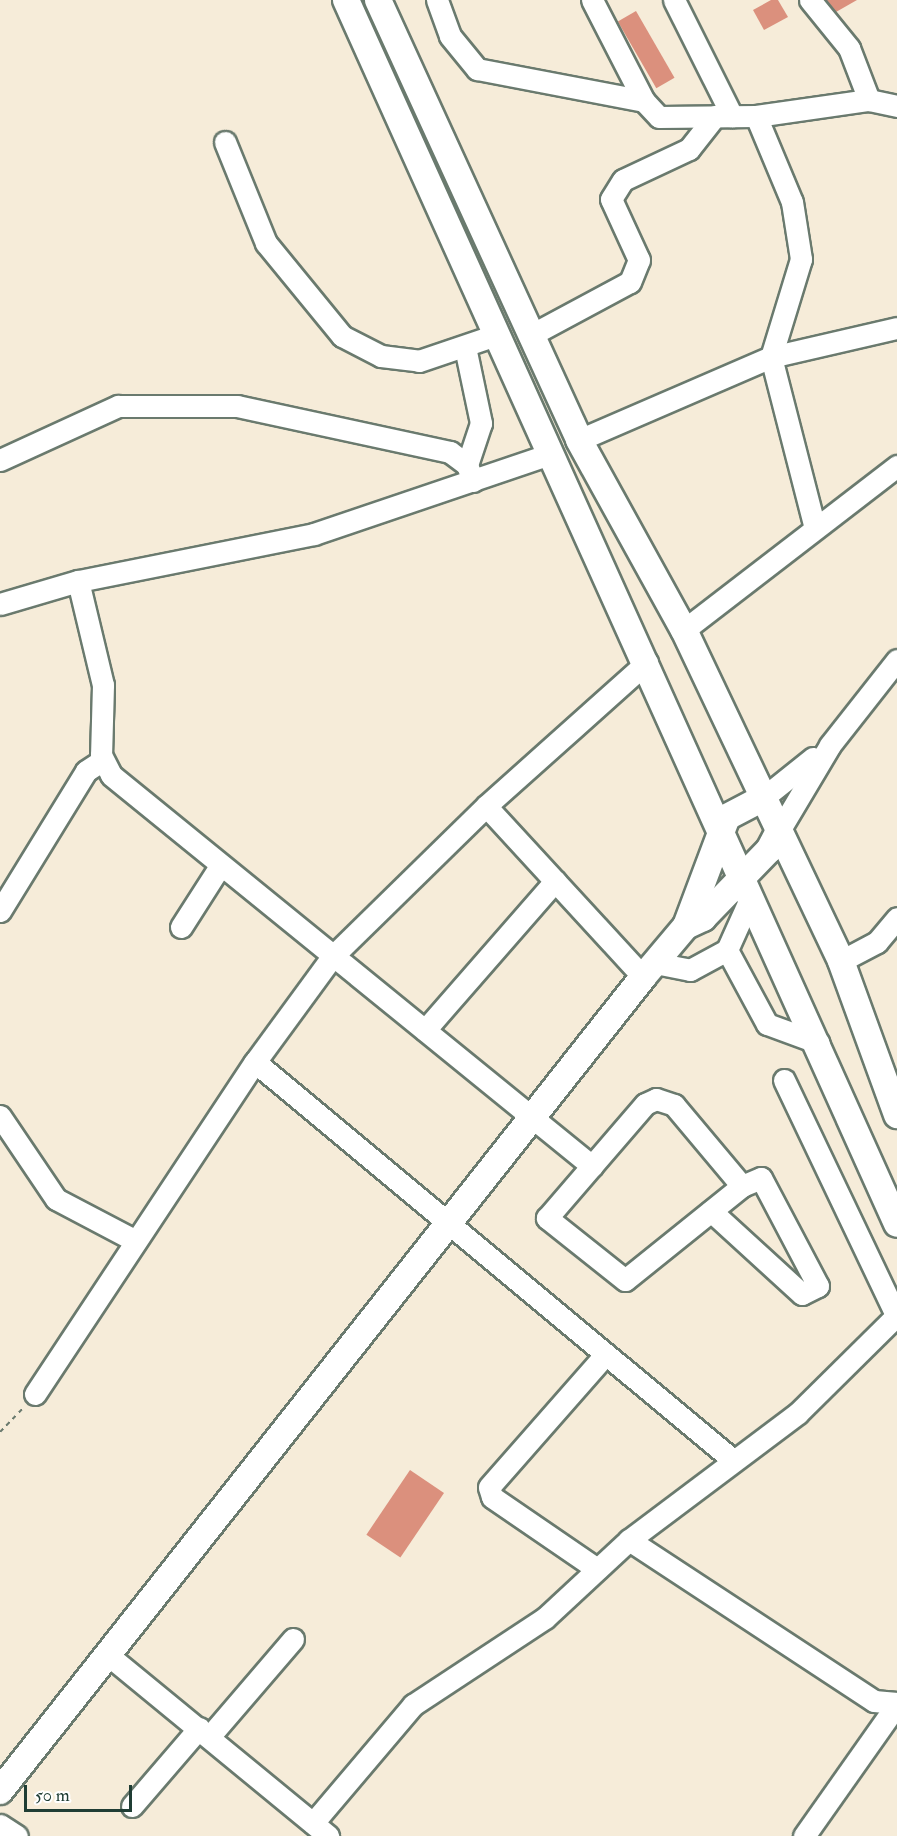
<!DOCTYPE html>
<html>
<head>
<meta charset="utf-8">
<style>
  body { margin:0 }
  #map { position:relative; width:897px; height:1836px; overflow:hidden; background:#f6ecd9; font-family:"IM FELL Double Pica",serif }
  div>[style] { position:absolute }
  .building>* { inset:0; background:#db907d; transform-origin:0 0 }
  .path>* { height:2px; margin-top:-1px; transform-origin:0; background:repeating-linear-gradient(90deg,#6a7a6e 0 4.5px,transparent 0 9px) }
  .roads { filter:drop-shadow(2px 0 #6a7a6e) drop-shadow(-2px 0 #6a7a6e) drop-shadow(0 2px #6a7a6e) drop-shadow(0 -2px #6a7a6e) }
  .minor>* { height:21px; margin:-10.5px; padding:0 10.5px; transform-origin:10.5px; border-radius:10.5px; background:#fff }
  .major>* { height:26px; margin:-13px; padding:0 13px; transform-origin:13px; border-radius:13px; background:#fff }
  span { translate:-50% -50%; white-space:nowrap; text-align:center; line-height:1.15; -webkit-text-stroke:6px #fff; paint-order:stroke }
  .scale { position:absolute; left:24px; top:1785px; width:108px; height:27px; box-sizing:border-box; border:3px solid #1f3d34; border-top:0; padding-left:8px; font-size:18px; line-height:21px; white-space:nowrap; color:#1f3d34; -webkit-text-stroke:4px #fff; paint-order:stroke }
</style>
</head>
<body>
<div id="map">
  <div class="building">
    <div style="clip-path:polygon(771px 0,778px 0,788px 17px,764px 30px,753px 10px)"></div>
    <div style="clip-path:polygon(826px 0,857px 0,836px 12px)"></div>
    <div style="left:636px;top:11px;width:77px;height:21px;rotate:60deg"></div>
    <div style="left:410px;top:1470px;width:41px;height:78px;rotate:34deg"></div>
  </div>
  <div class="path">
    <div style="left:0;top:1432px;width:33px;rotate:-46deg"></div>
  </div>
  <div class="roads">
    <div class="minor">
      <div style="left:437px;top:0;width:38px;rotate:70deg"></div>
      <div style="left:450px;top:36px;width:43px;rotate:50.7deg"></div>
      <div style="left:477px;top:69px;width:170px;rotate:10.8deg"></div>
      <div style="left:592px;top:0;width:114px;rotate:62.8deg"></div>
      <div style="left:644px;top:101px;width:22px;rotate:47deg"></div>
      <div style="left:659px;top:117px;width:97px;rotate:-0.6deg"></div>
      <div style="left:756px;top:116px;width:114px;rotate:-8.1deg"></div>
      <div style="left:869px;top:100px;width:29px;rotate:12deg"></div>
      <div style="left:674px;top:0;width:130px;rotate:63.4deg"></div>
      <div style="left:810px;top:0;width:62px;rotate:50.9deg"></div>
      <div style="left:849px;top:48px;width:56px;rotate:69deg"></div>
      <div style="left:756px;top:116px;width:93px;rotate:67.3deg"></div>
      <div style="left:792px;top:202px;width:58px;rotate:81deg"></div>
      <div style="left:801px;top:259px;width:102px;rotate:107deg"></div>
      <div style="left:771px;top:357px;width:177px;rotate:75.6deg"></div>
      <div style="left:225px;top:142px;width:109px;rotate:67.9deg"></div>
      <div style="left:266px;top:243px;width:120px;rotate:50.7deg"></div>
      <div style="left:342px;top:336px;width:44px;rotate:27.1deg"></div>
      <div style="left:381px;top:356px;width:38px;rotate:7deg"></div>
      <div style="left:419px;top:361px;width:81px;rotate:-18.7deg"></div>
      <div style="left:531px;top:335px;width:112px;rotate:-28.2deg"></div>
      <div style="left:630px;top:282px;width:24px;rotate:-68deg"></div>
      <div style="left:639px;top:260px;width:67px;rotate:-114.7deg"></div>
      <div style="left:611px;top:199px;width:22px;rotate:-58deg"></div>
      <div style="left:623px;top:180px;width:73px;rotate:-25.2deg"></div>
      <div style="left:689px;top:149px;width:42px;rotate:-51.8deg"></div>
      <div style="left:465px;top:347px;width:78px;rotate:78.1deg"></div>
      <div style="left:481px;top:423px;width:44px;rotate:108.4deg"></div>
      <div style="left:579px;top:440px;width:209px;rotate:-23.4deg"></div>
      <div style="left:771px;top:357px;width:129px;rotate:-13deg"></div>
      <div style="left:550px;top:454px;width:249px;rotate:161.3deg"></div>
      <div style="left:314px;top:534px;width:241px;rotate:168.7deg"></div>
      <div style="left:78px;top:581px;width:107px;rotate:76.5deg"></div>
      <div style="left:103px;top:685px;width:70px;rotate:91.6deg"></div>
      <div style="left:101px;top:755px;width:22px;rotate:63deg"></div>
      <div style="left:111px;top:775px;width:620px;rotate:39.11deg"></div>
      <div style="left:0;top:460px;width:130px;rotate:-24.6deg"></div>
      <div style="left:118px;top:406px;width:119px"></div>
      <div style="left:237px;top:406px;width:218px;rotate:12.2deg"></div>
      <div style="left:450px;top:452px;width:21px;rotate:37deg"></div>
      <div style="left:467px;top:465px;width:17px;rotate:69deg"></div>
      <div style="left:0;top:604px;width:81px;rotate:-16.4deg"></div>
      <div style="left:684px;top:630px;width:269px;rotate:-37.6deg"></div>
      <div style="left:763px;top:798px;width:64px;rotate:-38.7deg"></div>
      <div style="left:486px;top:806px;width:232px;rotate:47.4deg"></div>
      <div style="left:779px;top:831px;width:100px;rotate:-59.3deg"></div>
      <div style="left:830px;top:745px;width:108px;rotate:-51.8deg"></div>
      <div style="left:749px;top:901px;width:54px;rotate:114.2deg"></div>
      <div style="left:727px;top:950px;width:84px;rotate:61.6deg"></div>
      <div style="left:767px;top:1024px;width:55px;rotate:20.1deg"></div>
      <div style="left:0;top:911px;width:164px;rotate:-58.4deg"></div>
      <div style="left:86px;top:771px;width:20px;rotate:-33deg"></div>
      <div style="left:181px;top:927px;width:72px;rotate:-57.4deg"></div>
      <div style="left:841px;top:961px;width:41px;rotate:-27.8deg"></div>
      <div style="left:877px;top:942px;width:31px;rotate:-50deg"></div>
      <div style="left:655px;top:963px;width:36px;rotate:11deg"></div>
      <div style="left:690px;top:970px;width:42px;rotate:-28.4deg"></div>
      <div style="left:425px;top:1030px;width:198px;rotate:-48.9deg"></div>
      <div style="left:255px;top:1062px;width:623px;rotate:39.79deg"></div>
      <div style="left:784px;top:1080px;width:260px;rotate:64.5deg"></div>
      <div style="left:0;top:1116px;width:100px;rotate:56deg"></div>
      <div style="left:56px;top:1199px;width:90px;rotate:27.7deg"></div>
      <div style="left:711px;top:1211px;width:123px;rotate:42.4deg"></div>
      <div style="left:802px;top:1294px;width:18px;rotate:-27deg"></div>
      <div style="left:818px;top:1286px;width:122px;rotate:-117.8deg"></div>
      <div style="left:761px;top:1178px;width:21px;rotate:157deg"></div>
      <div style="left:742px;top:1186px;width:150px;rotate:141.2deg"></div>
      <div style="left:625px;top:1280px;width:100px;rotate:-141.5deg"></div>
      <div style="left:547px;top:1218px;width:150px;rotate:-49.3deg"></div>
      <div style="left:645px;top:1104px;width:12px;rotate:-24deg"></div>
      <div style="left:656px;top:1099px;width:19px;rotate:18deg"></div>
      <div style="left:674px;top:1105px;width:106px;rotate:50deg"></div>
      <div style="left:35px;top:1394px;width:398px;rotate:-56.5deg"></div>
      <div style="left:255px;top:1062px;width:129px;rotate:-53.8deg"></div>
      <div style="left:331px;top:958px;width:217px;rotate:-44.4deg"></div>
      <div style="left:486px;top:806px;width:216px;rotate:-41.8deg"></div>
      <div style="left:629px;top:1540px;width:293px;rotate:33.3deg"></div>
      <div style="left:874px;top:1701px;width:23px;rotate:5deg"></div>
      <div style="left:597px;top:1569px;width:127px;rotate:-145.6deg"></div>
      <div style="left:492px;top:1497px;width:10px;rotate:-107deg"></div>
      <div style="left:489px;top:1487px;width:177px;rotate:-48.7deg"></div>
      <div style="left:108px;top:1655px;width:285px;rotate:39.4deg"></div>
      <div style="left:209px;top:1737px;width:129px;rotate:-49.4deg"></div>
      <div style="left:132px;top:1806px;width:103px;rotate:-49.3deg"></div>
      <div style="left:313px;top:1823px;width:155px;rotate:-49.7deg"></div>
      <div style="left:413px;top:1705px;width:158px;rotate:-33.4deg"></div>
      <div style="left:545px;top:1618px;width:115px;rotate:-42.9deg"></div>
      <div style="left:629px;top:1540px;width:211px;rotate:-36.9deg"></div>
      <div style="left:798px;top:1413px;width:139px;rotate:-44.7deg"></div>
      <div style="left:0;top:1825px;width:20px;rotate:33deg"></div>
      <div style="left:804px;top:1836px;width:161px;rotate:-54.8deg"></div>
    </div>
    <div class="major">
      <div style="left:346px;top:0;width:1342px;rotate:65.76deg"></div>
      <div style="left:378px;top:0;width:484px;rotate:65.4deg"></div>
      <div style="left:579px;top:440px;width:217px;rotate:61.1deg"></div>
      <div style="left:684px;top:630px;width:366px;rotate:64.6deg"></div>
      <div style="left:841px;top:961px;width:164px;rotate:70deg"></div>
      <div style="left:686px;top:926px;width:116px;rotate:-69.4deg"></div>
      <div style="left:727px;top:817px;width:41px;rotate:-27.8deg"></div>
      <div style="left:0;top:1791px;width:1037px;rotate:-51.69deg"></div>
      <div style="left:643px;top:977px;width:67px;rotate:-49.9deg"></div>
      <div style="left:686px;top:926px;width:19px;rotate:-25deg"></div>
      <div style="left:703px;top:918px;width:95px;rotate:-45.9deg"></div>
      <div style="left:769px;top:850px;width:21px;rotate:-62deg"></div>
    </div>
  </div>
  <div class="scale">50 m</div>
</div>
</body>
</html>
